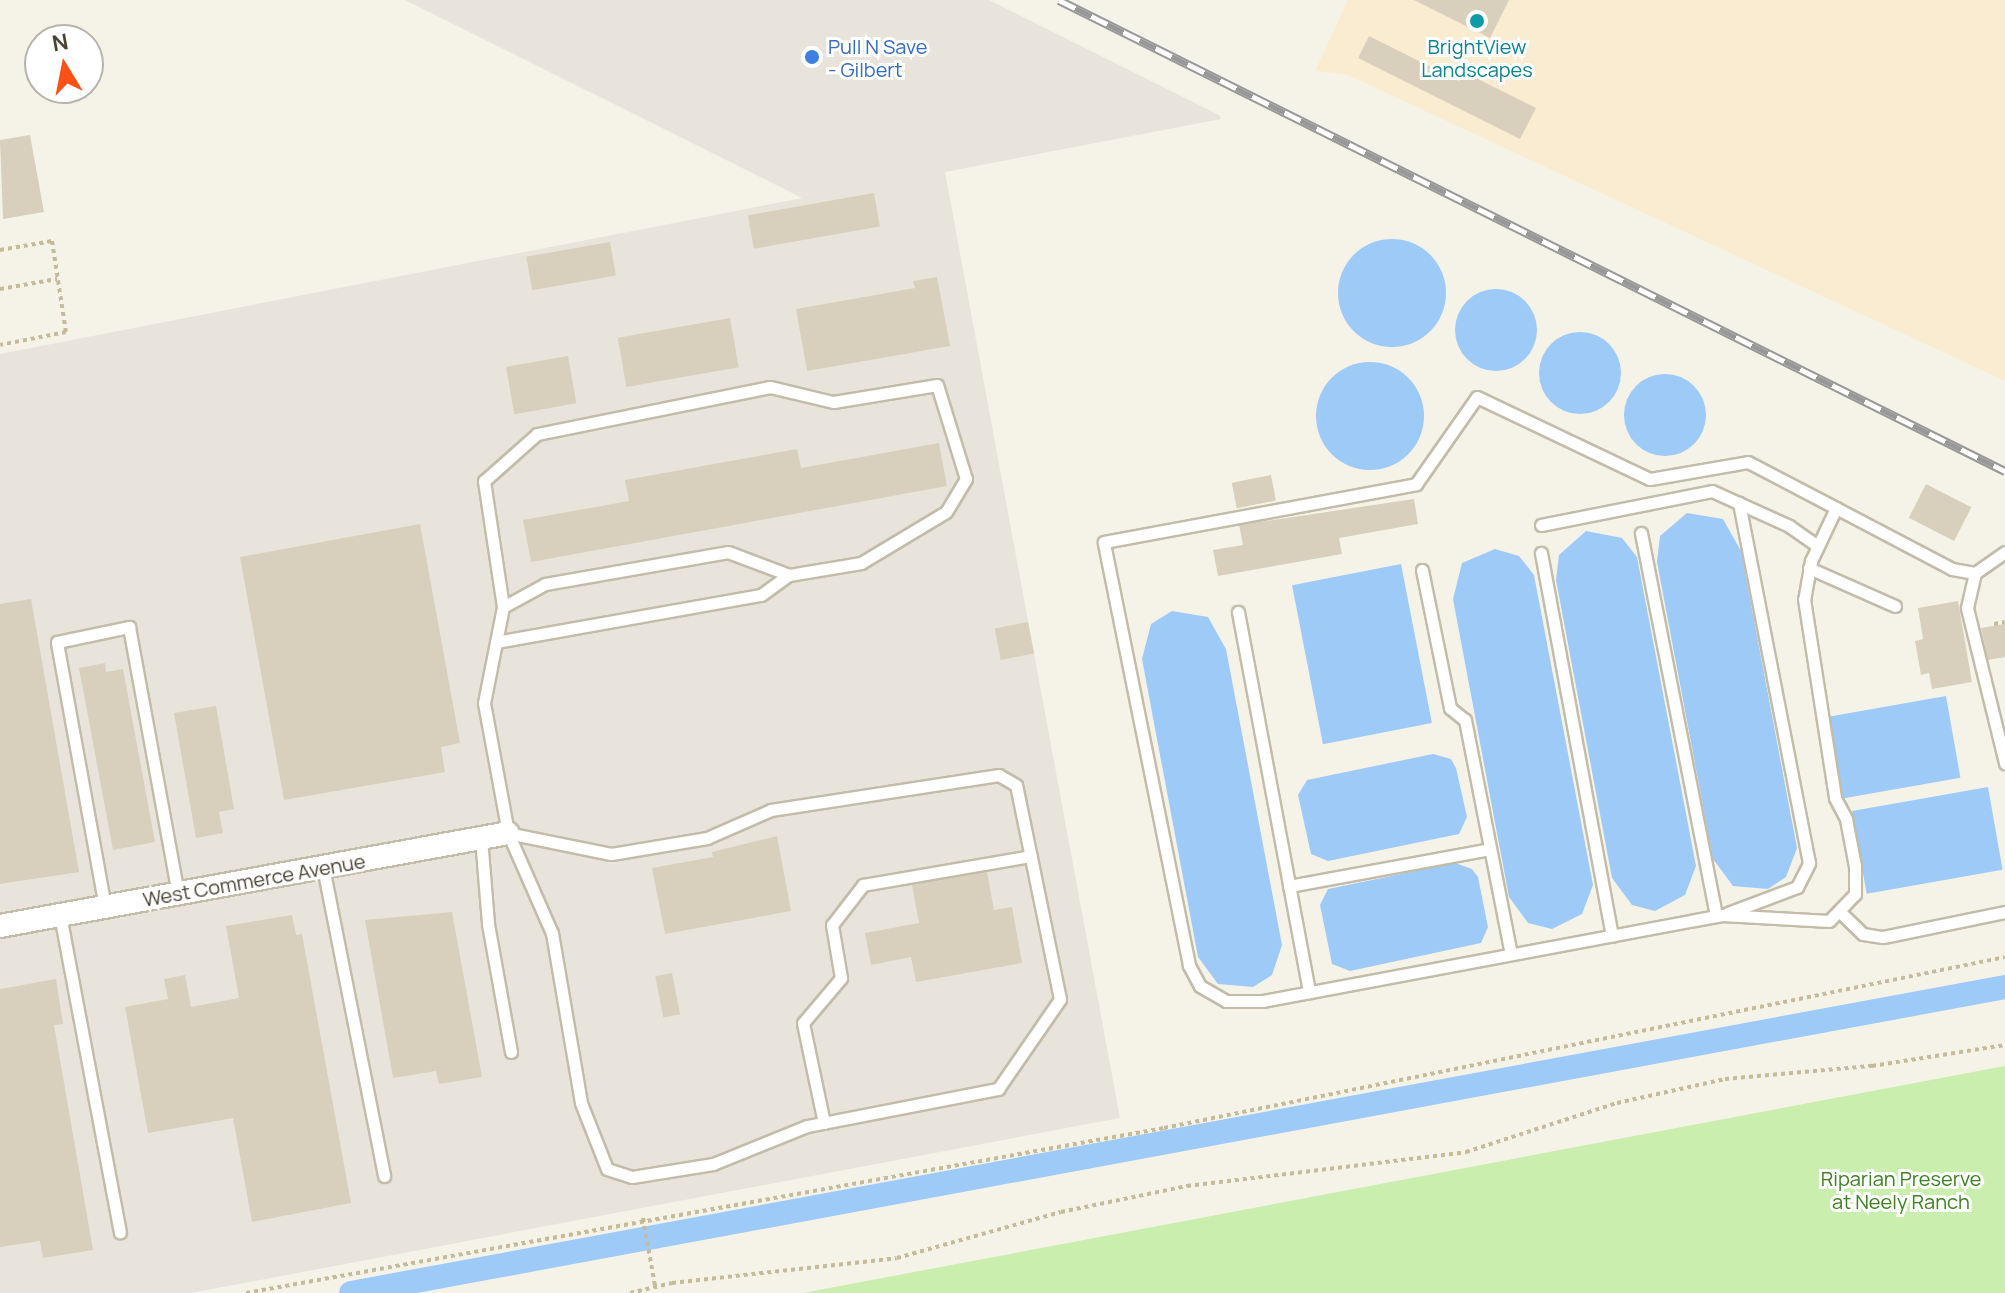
<!DOCTYPE html>
<html>
<head>
<meta charset="utf-8">
<style>
  body { margin:0 }
  #map { position:relative; width:2005px; height:1293px; overflow:hidden; background:#f5f3e8; font-family:Manrope,sans-serif }
  div>[style] { position:absolute }
  .commercial>* { inset:0; background:#f9ecd1 }
  .industrial>* { inset:0; background:#e8e4dc }
  .green>* { inset:0; background:#c9eead }
  .water>* { inset:0; background:#9ecaf8; transform-origin:0 0 }
  .round { border-radius:50% }
  .canal>* { height:24px; margin:-12px; padding:0 12px; transform-origin:12px; border-radius:12px; background:#9ecaf8 }
  .building>* { inset:0; background:#d8d0bc; transform-origin:0 0 }
  .path>* { height:4px; margin-top:-2px; transform-origin:0; background:repeating-linear-gradient(90deg,#c5ba99 0 4px,transparent 0 8px) }
  .roads { filter:drop-shadow(2px 0 #c2bca9) drop-shadow(-2px 0 #c2bca9) drop-shadow(0 2px #c2bca9) drop-shadow(0 -2px #c2bca9) }
  .service>* { height:11px; margin:-5.5px; padding:0 5.5px; transform-origin:5.5px; border-radius:5.5px; background:#fff }
  .minor>* { height:22px; margin:-11px; padding:0 11px; transform-origin:11px; border-radius:11px; background:#fff }
  .rail>* { height:9px; margin-top:-4.5px; transform-origin:0; background:repeating-linear-gradient(90deg,#fff 0 18px,#989898 0 36px); box-sizing:border-box; border-block:2px solid #989898 }
  .dots>* { width:22px; height:22px; translate:-50% -50%; box-sizing:border-box; border:4px solid #fff; border-radius:50% }
  span { translate:-50% -50%; white-space:nowrap; text-align:center; line-height:1.15; -webkit-text-stroke:6px #fff; paint-order:stroke }
  .shop-label { font-size:20px; color:#366cbe }
  .left { translate:0 -50%; text-align:left }
  .culture-label { font-size:20px; color:#0d838f }
  .street-label { font-size:20px; color:#4a4435 }
  .park-label { font-size:20px; color:#3c8222 }
  .north { position:absolute; left:24px; top:24px; width:80px; height:80px; box-sizing:border-box; background:#fff; border:2px solid #b7b4ae; border-radius:50%; rotate:350deg; font-size:22px; font-weight:700; line-height:32px; text-align:center; color:#4a4435 }
  .north::after { content:''; display:block; margin:auto; width:28px; height:36px; background:#ff5115; clip-path:polygon(50% 0,100% 100%,50% 72%,0 100%) }
</style>
</head>
<body>
<div id="map">
  <div class="commercial">
    <div style="clip-path:polygon(1348px 0,2005px 0,2005px 381px,1348px 75px,1315px 71px)"></div>
  </div>
  <div class="industrial">
    <div style="clip-path:polygon(405px 0,989px 0,1219px 115px,1221px 119px,945px 172px,1120px 1118px,191px 1293px,0 1293px,0 354px,802px 198px)"></div>
  </div>
  <div class="green">
    <div style="clip-path:polygon(2005px 1066px,2005px 1293px,803px 1293px)"></div>
  </div>
  <div class="water">
    <div class="round" style="left:1338px;top:239px;width:108px;height:108px"></div>
    <div class="round" style="left:1455px;top:289px;width:82px;height:82px"></div>
    <div class="round" style="left:1539px;top:332px;width:82px;height:82px"></div>
    <div class="round" style="left:1316px;top:362px;width:108px;height:108px"></div>
    <div class="round" style="left:1624px;top:374px;width:82px;height:82px"></div>
    <div style="clip-path:polygon(1687px 513px,1723px 519px,1741px 551px,1797px 848px,1786px 877px,1768px 889px,1733px 886px,1713px 859px,1657px 562px,1660px 536px)"></div>
    <div style="clip-path:polygon(1586px 531px,1622px 538px,1637px 557px,1696px 866px,1685px 895px,1655px 911px,1632px 905px,1612px 878px,1556px 580px,1559px 555px)"></div>
    <div style="clip-path:polygon(1495px 549px,1519px 556px,1534px 575px,1593px 885px,1582px 914px,1552px 929px,1528px 923px,1509px 897px,1453px 599px,1462px 563px)"></div>
    <div style="left:1401px;top:564px;width:162px;height:111px;rotate:79deg"></div>
    <div style="clip-path:polygon(1172px 611px,1208px 617px,1226px 649px,1282px 945px,1272px 975px,1253px 987px,1218px 984px,1198px 957px,1142px 659px,1151px 624px)"></div>
    <div style="left:1946px;top:696px;width:83px;height:121px;rotate:80deg"></div>
    <div style="clip-path:polygon(1433px 754px,1451px 759px,1456px 768px,1467px 817px,1459px 834px,1328px 861px,1311px 854px,1298px 795px,1307px 780px)"></div>
    <div style="left:1988px;top:787px;width:84px;height:138px;rotate:80deg"></div>
    <div style="clip-path:polygon(1455px 863px,1472px 869px,1478px 877px,1488px 927px,1481px 943px,1350px 971px,1332px 964px,1320px 905px,1328px 889px)"></div>
  </div>
  <div class="canal">
    <div style="left:351px;top:1293px;width:1682px;rotate:-10.48deg"></div>
  </div>
  <div class="building">
    <div style="clip-path:polygon(1414px 0,1509px 0,1490px 38px)"></div>
    <div style="clip-path:polygon(1369px 36px,1459px 81px,1464px 72px,1536px 108px,1520px 139px,1358px 58px)"></div>
    <div style="clip-path:polygon(30px 135px,44px 212px,3px 219px,0 140px)"></div>
    <div style="left:874px;top:193px;width:34px;height:128px;rotate:80deg"></div>
    <div style="left:610px;top:242px;width:34px;height:85px;rotate:80deg"></div>
    <div style="clip-path:polygon(937px 277px,950px 346px,807px 371px,796px 309px,915px 288px,913px 281px)"></div>
    <div style="left:730px;top:318px;width:50px;height:114px;rotate:80deg"></div>
    <div style="left:568px;top:356px;width:48px;height:63px;rotate:80deg"></div>
    <div style="clip-path:polygon(939px 443px,947px 486px,531px 562px,523px 520px,629px 501px,625px 480px,797px 449px,801px 468px)"></div>
    <div style="left:1271px;top:475px;width:26px;height:40px;rotate:79deg"></div>
    <div style="left:1926px;top:484px;width:51px;height:38px;rotate:27deg"></div>
    <div style="clip-path:polygon(1414px 499px,1418px 524px,1339px 538px,1342px 554px,1218px 576px,1213px 550px,1243px 545px,1239px 525px)"></div>
    <div style="clip-path:polygon(420px 524px,460px 743px,441px 747px,445px 772px,284px 800px,240px 557px)"></div>
    <div style="clip-path:polygon(31px 599px,79px 872px,0 884px,0 604px)"></div>
    <div style="clip-path:polygon(1958px 601px,1972px 682px,1932px 689px,1929px 673px,1921px 675px,1915px 641px,1923px 639px,1918px 608px)"></div>
    <div style="left:1028px;top:622px;width:32px;height:34px;rotate:79deg"></div>
    <div style="clip-path:polygon(2005px 624px,2005px 657px,1988px 660px,1981px 628px)"></div>
    <div style="clip-path:polygon(105px 663px,106px 672px,123px 669px,155px 842px,113px 850px,79px 668px)"></div>
    <div style="clip-path:polygon(216px 706px,234px 809px,219px 812px,223px 833px,196px 838px,174px 713px)"></div>
    <div style="clip-path:polygon(777px 836px,791px 911px,665px 934px,652px 868px,713px 857px,712px 852px)"></div>
    <div style="clip-path:polygon(987px 872px,994px 910px,1012px 907px,1022px 963px,916px 982px,911px 957px,871px 965px,865px 933px,919px 923px,912px 885px)"></div>
    <div style="clip-path:polygon(452px 912px,482px 1077px,439px 1084px,436px 1071px,393px 1078px,365px 920px)"></div>
    <div style="clip-path:polygon(292px 915px,296px 935px,302px 934px,351px 1203px,252px 1222px,233px 1118px,148px 1133px,125px 1007px,168px 999px,164px 979px,185px 975px,191px 1007px,239px 998px,226px 926px)"></div>
    <div style="left:672px;top:973px;width:42px;height:17px;rotate:79deg"></div>
    <div style="clip-path:polygon(56px 979px,63px 1024px,54px 1025px,93px 1250px,43px 1258px,40px 1241px,0 1247px,0 989px)"></div>
  </div>
  <div class="path">
    <div style="left:0;top:250px;width:53px;rotate:-9.8deg"></div>
    <div style="left:52px;top:241px;width:92px;rotate:81.3deg"></div>
    <div style="left:66px;top:332px;width:67px;rotate:168.9deg"></div>
    <div style="left:0;top:289px;width:58px;rotate:-10deg"></div>
    <div style="left:1994px;top:624px;width:11px;rotate:-10deg"></div>
    <div style="left:643px;top:1218px;width:69px;rotate:80deg"></div>
    <div style="left:246px;top:1293px;width:933px;rotate:-10.19deg"></div>
    <div style="left:1164px;top:1128px;width:858px;rotate:-11.49deg"></div>
    <div style="left:630px;top:1293px;width:43px;rotate:-13.4deg"></div>
    <div style="left:672px;top:1283px;width:226px;rotate:-6.3deg"></div>
    <div style="left:897px;top:1258px;width:170px;rotate:-15.7deg"></div>
    <div style="left:1061px;top:1212px;width:129px;rotate:-11.7deg"></div>
    <div style="left:1187px;top:1186px;width:281px;rotate:-6.9deg"></div>
    <div style="left:1466px;top:1152px;width:159px;rotate:-18deg"></div>
    <div style="left:1617px;top:1103px;width:111px;rotate:-12.5deg"></div>
    <div style="left:1725px;top:1079px;width:148px;rotate:-5.1deg"></div>
    <div style="left:1872px;top:1066px;width:135px;rotate:-9deg"></div>
  </div>
  <div class="roads">
    <div class="service">
      <div style="left:1836px;top:508px;width:59px;rotate:115.3deg"></div>
      <div style="left:1811px;top:561px;width:39px;rotate:100deg"></div>
      <div style="left:1804px;top:599px;width:201px;rotate:81.1deg"></div>
      <div style="left:1835px;top:798px;width:24px;rotate:62deg"></div>
      <div style="left:1846px;top:819px;width:48px;rotate:79.2deg"></div>
      <div style="left:1855px;top:866px;width:28px;rotate:90deg"></div>
      <div style="left:1855px;top:894px;width:37px;rotate:134deg"></div>
      <div style="left:1829px;top:921px;width:107px;rotate:-176.8deg"></div>
      <div style="left:1722px;top:915px;width:468px;rotate:169.4deg"></div>
      <div style="left:1262px;top:1001px;width:36px;rotate:180deg"></div>
      <div style="left:1226px;top:1001px;width:30px;rotate:-150deg"></div>
      <div style="left:1200px;top:986px;width:24px;rotate:-118deg"></div>
      <div style="left:1189px;top:965px;width:431px;rotate:-101.4deg"></div>
      <div style="left:1104px;top:542px;width:317px;rotate:-10.5deg"></div>
      <div style="left:1416px;top:484px;width:106px;rotate:-55deg"></div>
      <div style="left:1477px;top:397px;width:191px;rotate:25.4deg"></div>
      <div style="left:1650px;top:479px;width:99px;rotate:-9.8deg"></div>
      <div style="left:1748px;top:462px;width:99px;rotate:27.6deg"></div>
      <div style="left:1836px;top:508px;width:131px;rotate:27.7deg"></div>
      <div style="left:1952px;top:569px;width:23px;rotate:10deg"></div>
      <div style="left:1541px;top:525px;width:174px;rotate:-11.2deg"></div>
      <div style="left:1712px;top:491px;width:85px;rotate:24.4deg"></div>
      <div style="left:1789px;top:526px;width:35px;rotate:35deg"></div>
      <div style="left:1641px;top:533px;width:390px;rotate:78.9deg"></div>
      <div style="left:2005px;top:552px;width:37px;rotate:145deg"></div>
      <div style="left:1975px;top:573px;width:36px;rotate:103deg"></div>
      <div style="left:1967px;top:608px;width:160px;rotate:76.2deg"></div>
      <div style="left:1541px;top:553px;width:389px;rotate:79.5deg"></div>
      <div style="left:1809px;top:568px;width:94px;rotate:23.8deg"></div>
      <div style="left:1422px;top:570px;width:141px;rotate:78.5deg"></div>
      <div style="left:1450px;top:708px;width:19px;rotate:39deg"></div>
      <div style="left:1465px;top:720px;width:238px;rotate:78.9deg"></div>
      <div style="left:503px;top:607px;width:48px;rotate:-28.7deg"></div>
      <div style="left:545px;top:584px;width:186px;rotate:-9.9deg"></div>
      <div style="left:728px;top:552px;width:65px;rotate:20.7deg"></div>
      <div style="left:789px;top:575px;width:73px;rotate:-9.5deg"></div>
      <div style="left:861px;top:563px;width:99px;rotate:-31deg"></div>
      <div style="left:946px;top:512px;width:39px;rotate:-59deg"></div>
      <div style="left:966px;top:479px;width:98px;rotate:-107.1deg"></div>
      <div style="left:937px;top:385px;width:105px;rotate:170.7deg"></div>
      <div style="left:833px;top:402px;width:65px;rotate:-166.6deg"></div>
      <div style="left:770px;top:387px;width:238px;rotate:168.6deg"></div>
      <div style="left:537px;top:434px;width:71px;rotate:138.4deg"></div>
      <div style="left:484px;top:481px;width:127px;rotate:81.4deg"></div>
      <div style="left:503px;top:607px;width:98px;rotate:101.2deg"></div>
      <div style="left:484px;top:703px;width:132px;rotate:79.5deg"></div>
      <div style="left:508px;top:833px;width:109px;rotate:66.3deg"></div>
      <div style="left:552px;top:933px;width:172px;rotate:80.3deg"></div>
      <div style="left:581px;top:1103px;width:71px;rotate:68.5deg"></div>
      <div style="left:607px;top:1169px;width:26px;rotate:18deg"></div>
      <div style="left:632px;top:1177px;width:82px;rotate:-9.1deg"></div>
      <div style="left:713px;top:1164px;width:101px;rotate:-22deg"></div>
      <div style="left:807px;top:1126px;width:195px;rotate:-11deg"></div>
      <div style="left:998px;top:1089px;width:109px;rotate:-55.4deg"></div>
      <div style="left:1060px;top:999px;width:218px;rotate:-101.6deg"></div>
      <div style="left:1016px;top:785px;width:20px;rotate:-150deg"></div>
      <div style="left:999px;top:775px;width:231px;rotate:171.3deg"></div>
      <div style="left:771px;top:810px;width:70px;rotate:156.4deg"></div>
      <div style="left:707px;top:838px;width:97px;rotate:170.5deg"></div>
      <div style="left:611px;top:854px;width:105px;rotate:-168.5deg"></div>
      <div style="left:1238px;top:612px;width:387px;rotate:79.4deg"></div>
      <div style="left:496px;top:642px;width:269px;rotate:-10.1deg"></div>
      <div style="left:761px;top:595px;width:34px;rotate:-36deg"></div>
      <div style="left:481px;top:838px;width:86px;rotate:85.3deg"></div>
      <div style="left:488px;top:924px;width:130px;rotate:79.8deg"></div>
      <div style="left:323px;top:867px;width:315px;rotate:78.8deg"></div>
      <div style="left:1289px;top:886px;width:204px;rotate:-10.4deg"></div>
      <div style="left:105px;top:907px;width:269px;rotate:-100.3deg"></div>
      <div style="left:57px;top:642px;width:74px;rotate:-11.8deg"></div>
      <div style="left:129px;top:627px;width:270px;rotate:79.6deg"></div>
      <div style="left:1839px;top:911px;width:33px;rotate:44deg"></div>
      <div style="left:1863px;top:934px;width:20px;rotate:9deg"></div>
      <div style="left:1883px;top:937px;width:125px;rotate:-11.6deg"></div>
      <div style="left:1728px;top:913px;width:74px;rotate:-20.6deg"></div>
      <div style="left:1797px;top:887px;width:27px;rotate:-63deg"></div>
      <div style="left:1809px;top:863px;width:367px;rotate:-101deg"></div>
      <div style="left:60px;top:915px;width:323px;rotate:79.3deg"></div>
      <div style="left:824px;top:1123px;width:102px;rotate:-101.9deg"></div>
      <div style="left:803px;top:1023px;width:59px;rotate:-49.8deg"></div>
      <div style="left:841px;top:978px;width:54px;rotate:-99.6deg"></div>
      <div style="left:832px;top:925px;width:51px;rotate:-52.2deg"></div>
      <div style="left:863px;top:885px;width:170px;rotate:-9.8deg"></div>
    </div>
    <div class="minor">
      <div style="left:0;top:926px;width:516px;rotate:-10.37deg"></div>
    </div>
  </div>
  <div class="rail">
    <div style="left:1059px;top:0;width:1057px;rotate:26.47deg"></div>
  </div>
  <div class="dots">
    <div style="left:1477px;top:21px;background:#0f9aa8"></div>
    <div style="left:812px;top:57px;background:#3f7fe0"></div>
  </div>
  <div class="shop-label">
    <span class="left" style="left:828px;top:58px">Pull N Save<br>- Gilbert</span>
  </div>
  <div class="culture-label">
    <span style="left:1477px;top:58px">BrightView<br>Landscapes</span>
  </div>
  <div class="street-label">
    <span style="left:254px;top:880px;rotate:-10deg">West Commerce Avenue</span>
  </div>
  <div class="park-label">
    <span style="left:1901px;top:1190px">Riparian Preserve<br>at Neely Ranch</span>
  </div>
  <div class="north">N</div>
</div>
</body>
</html>
